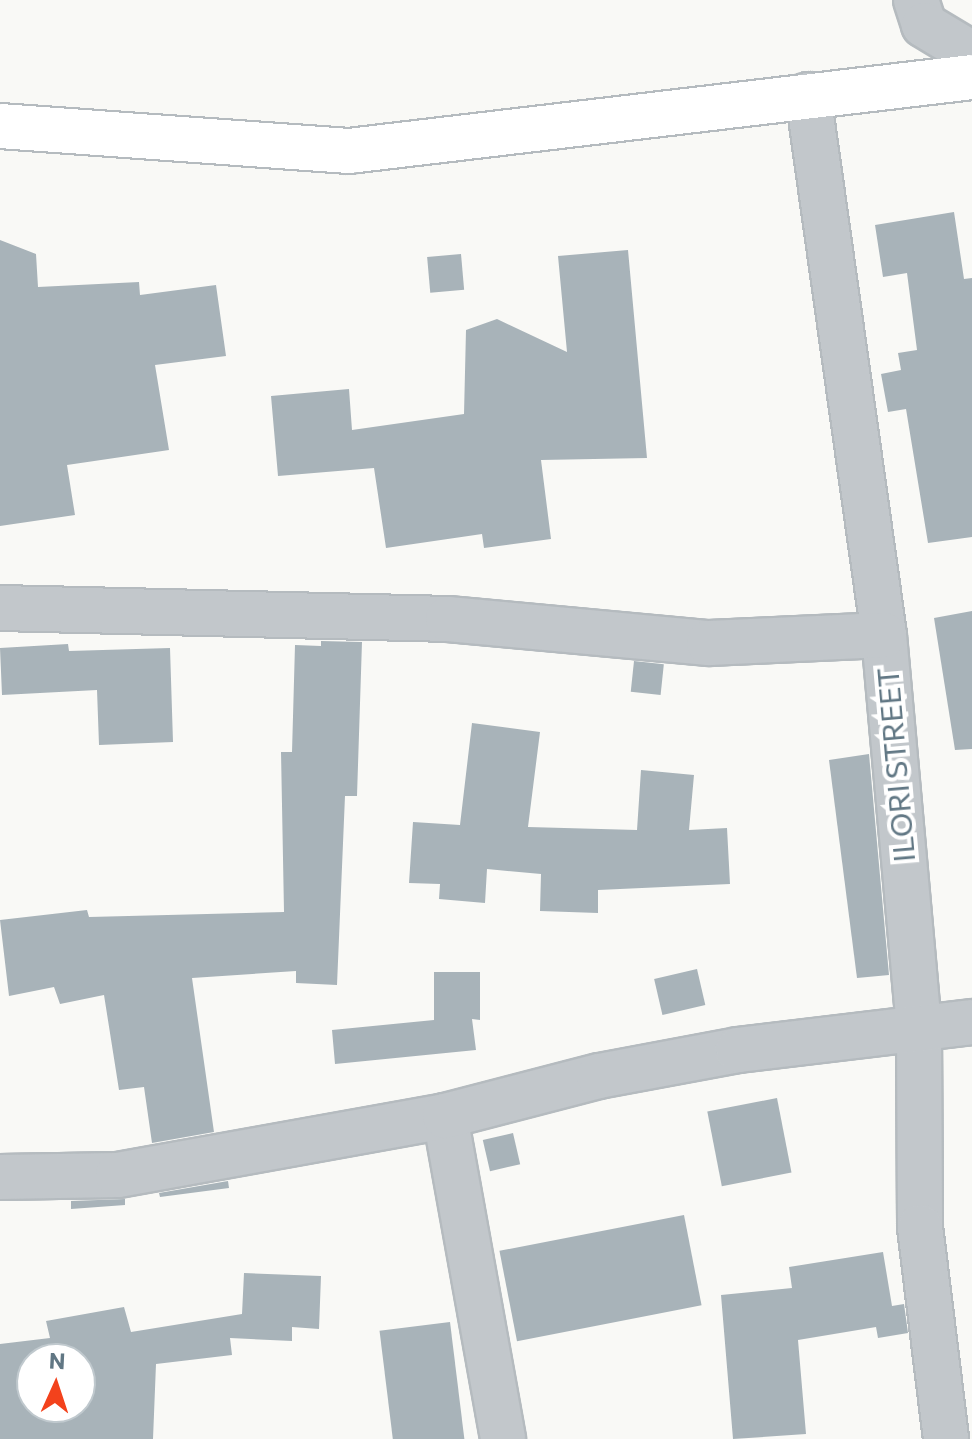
<!DOCTYPE html>
<html>
<head>
<meta charset="utf-8">
<style>
  body { margin:0 }
  #map { position:relative; width:972px; height:1439px; overflow:hidden; background:#f9f9f6; font-family:Commissioner,sans-serif }
  div>[style] { position:absolute }
  .building>* { inset:0; background:#a8b3b9; transform-origin:0 0 }
  .roads { filter:drop-shadow(2px 0 #b5bbbf) drop-shadow(-2px 0 #b5bbbf) drop-shadow(0 2px #b5bbbf) drop-shadow(0 -2px #b5bbbf) }
  .minor>* { height:44px; margin:-22px; padding:0 22px; transform-origin:22px; border-radius:22px; background:#c2c7cb }
  .major>* { height:44px; margin:-22px; padding:0 22px; transform-origin:22px; border-radius:22px; background:#fff }
  span { translate:-50% -50%; white-space:nowrap; text-align:center; line-height:1.15; -webkit-text-stroke:8px #fff; paint-order:stroke }
  .street-label { font-size:30px; color:#617784 }
  .north { position:absolute; left:16px; top:1343px; width:80px; height:80px; box-sizing:border-box; background:#fff; border:2px solid #c0c9ce; border-radius:50%; rotate:3deg; font-size:22px; font-weight:700; line-height:32px; text-align:center; color:#617784 }
  .north::after { content:''; display:block; margin:auto; width:28px; height:36px; background:#f3421c; clip-path:polygon(50% 0,100% 100%,50% 72%,0 100%) }
</style>
</head>
<body>
<div id="map">
  <div class="building">
    <div style="clip-path:polygon(954px 212px,964px 279px,972px 278px,972px 537px,928px 543px,906px 409px,888px 412px,881px 374px,901px 370px,898px 353px,917px 350px,907px 273px,883px 277px,875px 225px)"></div>
    <div style="clip-path:polygon(0 240px,36px 254px,38px 287px,139px 282px,140px 295px,216px 285px,226px 356px,155px 365px,169px 450px,67px 465px,75px 515px,0 526px)"></div>
    <div style="clip-path:polygon(628px 250px,647px 458px,541px 460px,551px 539px,484px 548px,482px 534px,386px 548px,374px 468px,278px 476px,271px 396px,349px 389px,352px 430px,464px 414px,466px 330px,497px 319px,567px 352px,558px 256px)"></div>
    <div style="left:461px;top:254px;width:36px;height:34px;rotate:85deg"></div>
    <div style="clip-path:polygon(972px 611px,972px 749px,955px 750px,934px 618px)"></div>
    <div style="clip-path:polygon(321px 641px,362px 642px,357px 796px,345px 796px,337px 985px,296px 983px,296px 971px,192px 978px,214px 1132px,152px 1143px,144px 1087px,119px 1090px,104px 995px,60px 1004px,54px 987px,9px 996px,0 920px,87px 910px,89px 917px,284px 912px,281px 752px,292px 752px,295px 645px,321px 646px)"></div>
    <div style="clip-path:polygon(68px 644px,69px 651px,170px 648px,173px 742px,99px 745px,97px 690px,2px 695px,0 648px)"></div>
    <div style="left:634px;top:661px;width:30px;height:31px;rotate:6deg"></div>
    <div style="clip-path:polygon(472px 723px,540px 732px,528px 827px,637px 830px,641px 770px,694px 775px,689px 830px,727px 828px,730px 884px,598px 890px,598px 913px,540px 911px,541px 874px,487px 869px,485px 903px,439px 899px,440px 884px,409px 883px,413px 822px,460px 825px)"></div>
    <div style="clip-path:polygon(869px 754px,889px 975px,857px 978px,829px 760px)"></div>
    <div style="left:697px;top:969px;width:37px;height:44px;rotate:77deg"></div>
    <div style="clip-path:polygon(434px 972px,480px 972px,480px 1020px,472px 1019px,476px 1050px,335px 1064px,332px 1030px,434px 1020px)"></div>
    <div style="left:777px;top:1098px;width:76px;height:71px;rotate:79deg"></div>
    <div style="left:513px;top:1133px;width:32px;height:31px;rotate:77deg"></div>
    <div style="clip-path:polygon(228px 1181px,229px 1188px,160px 1197px,159px 1193px)"></div>
    <div style="clip-path:polygon(125px 1199px,125px 1205px,71px 1209px,71px 1201px)"></div>
    <div style="left:684px;top:1215px;width:92px;height:188px;rotate:79deg"></div>
    <div style="clip-path:polygon(883px 1252px,892px 1306px,904px 1304px,908px 1333px,878px 1338px,876px 1327px,798px 1340px,806px 1434px,733px 1439px,721px 1295px,792px 1288px,789px 1267px)"></div>
    <div style="clip-path:polygon(evenodd,244px 1273px,321px 1276px,319px 1329px,292px 1327px,292px 1341px,230px 1338px,232px 1355px,156px 1364px,153px 1439px,0 1439px,0 1344px,50px 1338px,46px 1321px,124px 1307px,131px 1332px,242px 1314px,244px 1273px,32px 1359px,80px 1359px,80px 1407px,32px 1407px,32px 1359px)"></div>
    <div style="left:450px;top:1322px;width:118px;height:71px;rotate:83deg"></div>
  </div>
  <div class="roads">
    <div class="minor">
      <div style="left:916px;top:0;width:26px;rotate:72deg"></div>
      <div style="left:924px;top:25px;width:56px;rotate:31.1deg"></div>
      <div style="left:808px;top:95px;width:545px;rotate:81.99deg"></div>
      <div style="left:884px;top:635px;width:397px;rotate:84.9deg"></div>
      <div style="left:919px;top:1030px;width:197px;rotate:89.7deg"></div>
      <div style="left:920px;top:1227px;width:214px;rotate:83deg"></div>
      <div style="left:0;top:608px;width:448px;rotate:1.4deg"></div>
      <div style="left:448px;top:619px;width:262px;rotate:5.3deg"></div>
      <div style="left:709px;top:643px;width:175px;rotate:-2.6deg"></div>
      <div style="left:445px;top:1116px;width:328px;rotate:79.8deg"></div>
      <div style="left:0;top:1177px;width:118px;rotate:-1deg"></div>
      <div style="left:118px;top:1175px;width:332px;rotate:-10.2deg"></div>
      <div style="left:445px;top:1116px;width:159px;rotate:-14.6deg"></div>
      <div style="left:599px;top:1076px;width:141px;rotate:-10.6deg"></div>
      <div style="left:738px;top:1050px;width:236px;rotate:-6.8deg"></div>
    </div>
    <div class="major">
      <div style="left:0;top:126px;width:350px;rotate:4.1deg"></div>
      <div style="left:349px;top:151px;width:627px;rotate:-6.77deg"></div>
    </div>
  </div>
  <div class="street-label">
    <span style="left:895px;top:765px;rotate:-95deg">ILORI STREET</span>
  </div>
  <div class="north">N</div>
</div>
</body>
</html>
